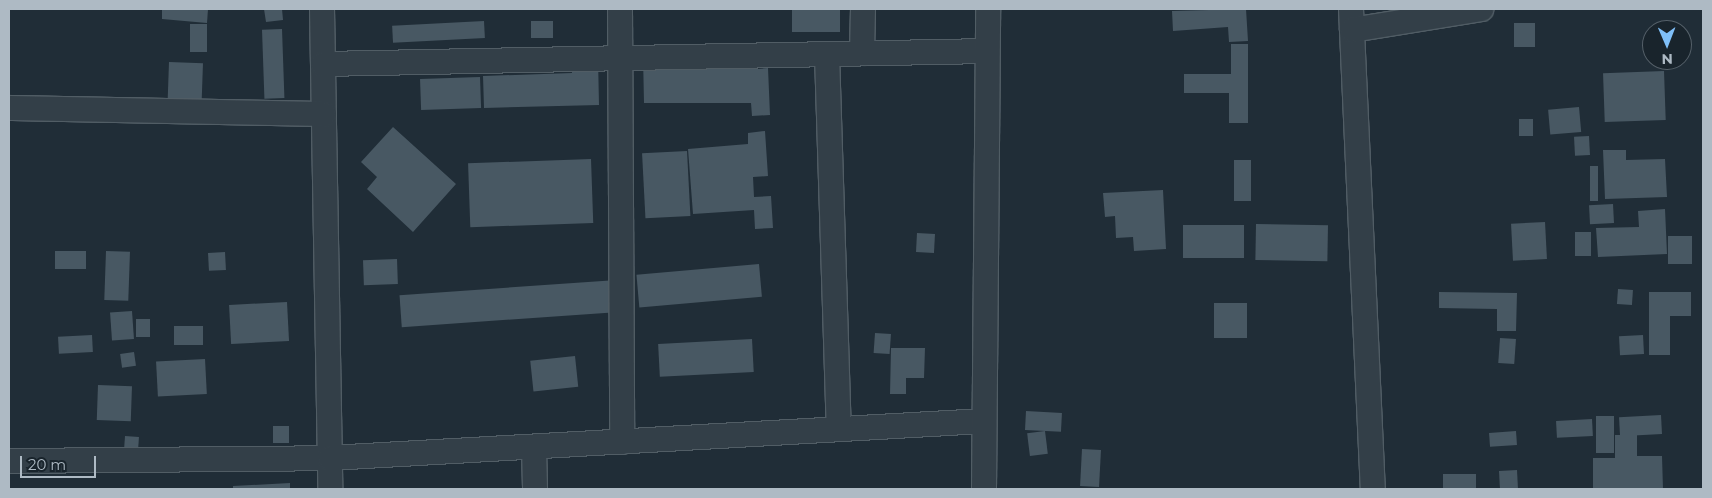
<!DOCTYPE html>
<html>
<head>
<meta charset="utf-8">
<style>
  body { margin:0 }
  #map { position:relative; width:1712px; height:498px; overflow:hidden; background:#202d37; font-family:Montserrat,sans-serif }
  div>[style] { position:absolute }
  .building>* { inset:0; background:#485863; transform-origin:0 0 }
  .roads { filter:drop-shadow(1px 0 #515d65) drop-shadow(-1px 0 #515d65) drop-shadow(0 1px #515d65) drop-shadow(0 -1px #515d65) }
  .street>* { height:24px; margin:-12px; padding:0 12px; transform-origin:12px; border-radius:12px; background:#333f48 }
  span { translate:-50% -50%; white-space:nowrap; text-align:center; line-height:1.15; -webkit-text-stroke:4px #19242c; paint-order:stroke }
  .frame { position:absolute; inset:0; border:10px solid #aebac4; pointer-events:none }
  .north { position:absolute; left:1642px; top:20px; width:50px; height:50px; box-sizing:border-box; background:#19242c; border:1px solid #556069; border-radius:50%; rotate:179deg; font-size:14px; font-weight:700; line-height:20px; text-align:center; color:#aebac4 }
  .north::after { content:''; display:block; margin:auto; width:18px; height:22px; background:#7fbff8; clip-path:polygon(50% 0,100% 100%,50% 72%,0 100%) }
  .scale { position:absolute; left:20px; top:456px; width:76px; height:22px; box-sizing:border-box; border:2px solid #aebac4; border-top:0; padding-left:6px; font-size:15px; line-height:18px; white-space:nowrap; color:#aebac4; -webkit-text-stroke:4px #19242c; paint-order:stroke }
</style>
</head>
<body>
<div id="map">
  <div class="building">
    <div style="clip-path:polygon(162px 9px,208px 9px,207px 23px,162px 19px)"></div>
    <div style="clip-path:polygon(264px 9px,282px 9px,283px 20px,266px 22px)"></div>
    <div style="left:792px;top:9px;width:48px;height:23px"></div>
    <div style="clip-path:polygon(1246px 9px,1248px 41px,1229px 42px,1228px 27px,1173px 31px,1172px 11px)"></div>
    <div style="left:484px;top:21px;width:17px;height:92px;rotate:87deg"></div>
    <div style="left:531px;top:21px;width:22px;height:17px"></div>
    <div style="left:1514px;top:23px;width:21px;height:24px"></div>
    <div style="left:190px;top:24px;width:17px;height:28px"></div>
    <div style="left:282px;top:29px;width:69px;height:20px;rotate:88deg"></div>
    <div style="clip-path:polygon(1231px 44px,1248px 44px,1248px 123px,1229px 123px,1229px 93px,1184px 93px,1184px 74px,1231px 74px)"></div>
    <div style="clip-path:polygon(758px 51px,758px 69px,768px 68px,770px 115px,752px 116px,751px 103px,644px 103px,643px 56px)"></div>
    <div style="clip-path:polygon(598px 57px,599px 105px,484px 108px,483px 76px,572px 73px,571px 58px)"></div>
    <div style="left:169px;top:62px;width:34px;height:37px;rotate:2deg"></div>
    <div style="left:1664px;top:71px;width:49px;height:61px;rotate:88deg"></div>
    <div style="left:480px;top:77px;width:31px;height:60px;rotate:88deg"></div>
    <div style="left:1579px;top:107px;width:25px;height:31px;rotate:85deg"></div>
    <div style="left:1519px;top:119px;width:14px;height:17px"></div>
    <div style="clip-path:polygon(393px 127px,456px 184px,413px 232px,367px 189px,377px 177px,361px 162px)"></div>
    <div style="clip-path:polygon(765px 131px,768px 176px,753px 177px,754px 197px,771px 196px,773px 228px,755px 229px,754px 210px,693px 214px,688px 149px,748px 144px,748px 133px)"></div>
    <div style="left:1589px;top:136px;width:19px;height:15px;rotate:87deg"></div>
    <div style="clip-path:polygon(1603px 150px,1626px 150px,1626px 160px,1665px 159px,1667px 197px,1605px 199px)"></div>
    <div style="left:687px;top:151px;width:65px;height:45px;rotate:87deg"></div>
    <div style="left:591px;top:159px;width:64px;height:123px;rotate:88deg"></div>
    <div style="left:1251px;top:160px;width:41px;height:17px;rotate:90deg"></div>
    <div style="left:1590px;top:166px;width:8px;height:35px"></div>
    <div style="clip-path:polygon(1163px 190px,1166px 249px,1134px 251px,1133px 237px,1116px 238px,1115px 216px,1105px 217px,1103px 193px)"></div>
    <div style="left:1613px;top:204px;width:19px;height:24px;rotate:87deg"></div>
    <div style="clip-path:polygon(1665px 209px,1667px 254px,1598px 257px,1596px 228px,1639px 227px,1638px 211px)"></div>
    <div style="left:1545px;top:222px;width:37px;height:34px;rotate:87deg"></div>
    <div style="left:1256px;top:224px;width:72px;height:36px;rotate:1deg"></div>
    <div style="left:1183px;top:225px;width:61px;height:33px"></div>
    <div style="left:1575px;top:232px;width:16px;height:24px"></div>
    <div style="left:917px;top:233px;width:18px;height:19px;rotate:3deg"></div>
    <div style="left:1668px;top:236px;width:24px;height:28px"></div>
    <div style="left:55px;top:251px;width:31px;height:18px"></div>
    <div style="left:106px;top:251px;width:24px;height:49px;rotate:2deg"></div>
    <div style="left:225px;top:252px;width:18px;height:17px;rotate:87deg"></div>
    <div style="left:397px;top:259px;width:25px;height:34px;rotate:88deg"></div>
    <div style="left:759px;top:264px;width:33px;height:123px;rotate:85deg"></div>
    <div style="left:617px;top:280px;width:32px;height:218px;rotate:86deg"></div>
    <div style="left:1618px;top:289px;width:15px;height:15px;rotate:4deg"></div>
    <div style="clip-path:polygon(1439px 292px,1517px 293px,1516px 331px,1497px 331px,1497px 309px,1439px 308px)"></div>
    <div style="clip-path:polygon(1649px 292px,1691px 292px,1691px 316px,1670px 316px,1670px 355px,1649px 355px)"></div>
    <div style="left:287px;top:302px;width:39px;height:58px;rotate:87deg"></div>
    <div style="left:1214px;top:303px;width:33px;height:35px"></div>
    <div style="left:132px;top:311px;width:28px;height:22px;rotate:86deg"></div>
    <div style="left:136px;top:319px;width:14px;height:18px"></div>
    <div style="left:174px;top:326px;width:29px;height:19px"></div>
    <div style="left:875px;top:333px;width:16px;height:20px;rotate:4deg"></div>
    <div style="left:92px;top:335px;width:17px;height:34px;rotate:87deg"></div>
    <div style="left:1643px;top:335px;width:19px;height:24px;rotate:87deg"></div>
    <div style="left:1500px;top:338px;width:16px;height:25px;rotate:4deg"></div>
    <div style="left:752px;top:339px;width:33px;height:94px;rotate:87deg"></div>
    <div style="clip-path:polygon(891px 348px,925px 348px,924px 378px,906px 378px,906px 394px,890px 394px)"></div>
    <div style="left:134px;top:352px;width:14px;height:14px;rotate:82deg"></div>
    <div style="left:575px;top:356px;width:31px;height:45px;rotate:84deg"></div>
    <div style="left:205px;top:359px;width:35px;height:49px;rotate:87deg"></div>
    <div style="left:98px;top:385px;width:34px;height:35px;rotate:2deg"></div>
    <div style="left:1026px;top:411px;width:36px;height:19px;rotate:3deg"></div>
    <div style="left:1661px;top:415px;width:19px;height:42px;rotate:87deg"></div>
    <div style="left:1596px;top:416px;width:18px;height:37px"></div>
    <div style="left:1592px;top:419px;width:17px;height:36px;rotate:87deg"></div>
    <div style="left:273px;top:426px;width:16px;height:17px"></div>
    <div style="left:1045px;top:431px;width:23px;height:18px;rotate:83deg"></div>
    <div style="left:1516px;top:431px;width:14px;height:27px;rotate:86deg"></div>
    <div style="clip-path:polygon(1615px 435px,1637px 435px,1637px 456px,1662px 456px,1663px 489px,1593px 489px,1593px 458px,1615px 458px)"></div>
    <div style="left:125px;top:436px;width:14px;height:18px;rotate:4deg"></div>
    <div style="left:1082px;top:449px;width:19px;height:37px;rotate:3deg"></div>
    <div style="left:1517px;top:470px;width:18px;height:18px;rotate:87deg"></div>
    <div style="left:1476px;top:474px;width:15px;height:33px;rotate:90deg"></div>
    <div style="clip-path:polygon(290px 483px,290px 489px,233px 489px,233px 486px)"></div>
  </div>
  <div class="roads">
    <div class="street">
      <div style="left:322px;top:9px;width:480px;rotate:89deg"></div>
      <div style="left:620px;top:9px;width:433px;rotate:89.7deg"></div>
      <div style="left:1351px;top:9px;width:481px;rotate:87.4deg"></div>
      <div style="left:1352px;top:30px;width:131px;rotate:-9.2deg"></div>
      <div style="left:862px;top:53px;width:44px;rotate:-88.7deg"></div>
      <div style="left:827px;top:54px;width:375px;rotate:88.2deg"></div>
      <div style="left:323px;top:64px;width:664px;rotate:-1.12deg"></div>
      <div style="left:9px;top:108px;width:315px;rotate:1.1deg"></div>
      <div style="left:534px;top:447px;width:42px;rotate:88.6deg"></div>
      <div style="left:9px;top:461px;width:321px;rotate:-0.5deg"></div>
      <div style="left:330px;top:458px;width:655px;rotate:-3.24deg"></div>
      <div style="left:984px;top:489px;width:480px;rotate:-89.5deg"></div>
    </div>
  </div>
  <div class="frame"></div>
  <div class="north">N</div>
  <div class="scale">20 m</div>
</div>
</body>
</html>
